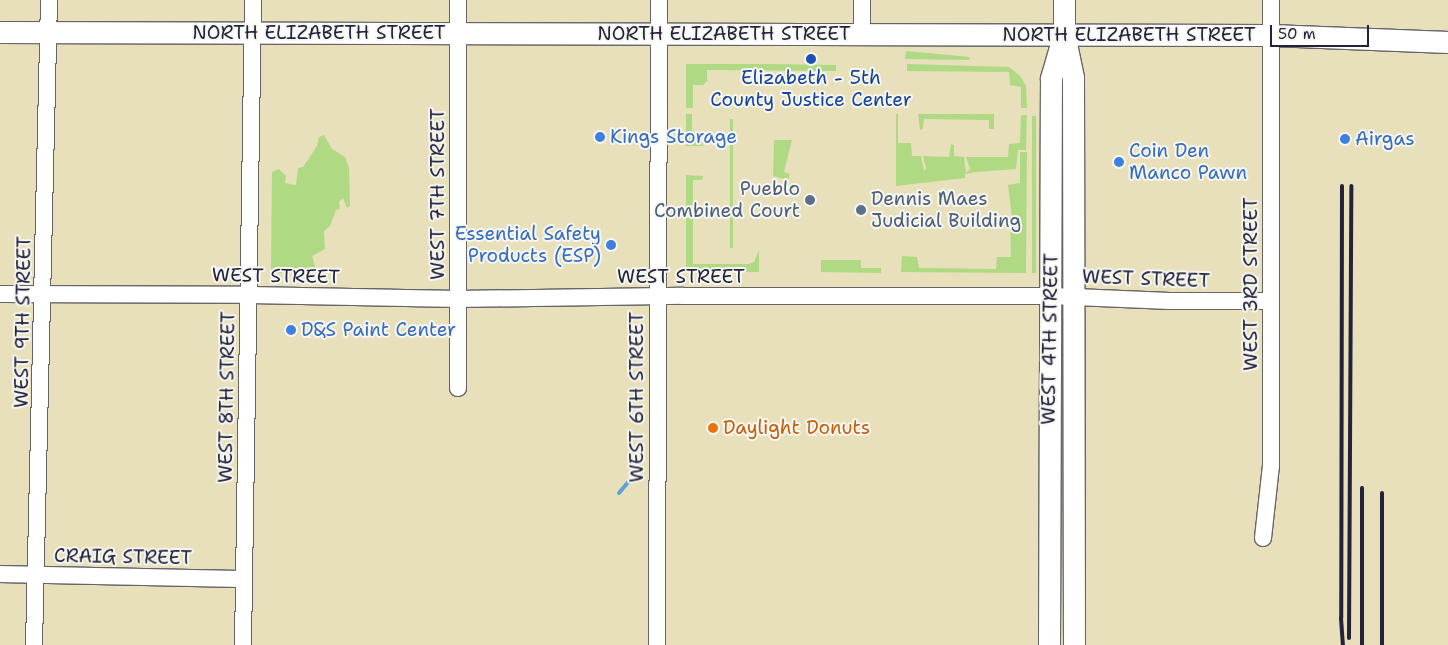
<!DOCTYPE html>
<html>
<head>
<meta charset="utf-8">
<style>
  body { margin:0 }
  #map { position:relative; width:1448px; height:645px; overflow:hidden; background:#e7e0bb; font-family:"Shantell Sans",sans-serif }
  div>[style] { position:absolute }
  .green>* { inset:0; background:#b0d984; transform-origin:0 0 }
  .stream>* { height:4px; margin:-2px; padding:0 2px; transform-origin:2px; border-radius:2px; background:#5fa2d3 }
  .roads { filter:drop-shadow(1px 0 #676468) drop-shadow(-1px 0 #676468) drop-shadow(0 1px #676468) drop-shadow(0 -1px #676468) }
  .minor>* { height:16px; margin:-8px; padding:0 8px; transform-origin:8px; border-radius:8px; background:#fff }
  .major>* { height:21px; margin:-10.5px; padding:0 10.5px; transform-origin:10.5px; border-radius:10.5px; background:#fff }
  .rail>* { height:4px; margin:-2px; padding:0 2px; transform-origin:2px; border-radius:2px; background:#22223b }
  .dots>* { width:14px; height:14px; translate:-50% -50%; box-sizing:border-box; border:2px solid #f6f6f2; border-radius:50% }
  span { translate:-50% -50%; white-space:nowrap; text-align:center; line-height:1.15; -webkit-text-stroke:4px #f6f6f2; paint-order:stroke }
  .street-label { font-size:19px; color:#22223b }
  .transit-label { font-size:19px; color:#164399 }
  .shop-label { font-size:19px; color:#366cbe }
  .left { translate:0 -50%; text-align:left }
  .right { translate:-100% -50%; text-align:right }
  .service-label { font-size:19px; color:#4e5e75 }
  .food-label { font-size:19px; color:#c56008 }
  .scale { position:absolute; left:1270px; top:25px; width:99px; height:22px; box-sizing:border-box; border:2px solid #22223b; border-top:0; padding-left:6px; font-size:15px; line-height:18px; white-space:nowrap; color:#22223b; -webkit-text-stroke:4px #f6f6f2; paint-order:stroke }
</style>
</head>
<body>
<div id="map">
  <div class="green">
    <div style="clip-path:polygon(906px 51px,970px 57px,969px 60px,905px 59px)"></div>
    <div style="clip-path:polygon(686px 64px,767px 64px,836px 65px,836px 71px,834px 71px,707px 70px,707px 81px,703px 85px,693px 85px,693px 108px,686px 108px)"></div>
    <div style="clip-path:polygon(907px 64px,1009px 67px,1020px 76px,1026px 86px,1027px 108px,1021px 108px,1021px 87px,1010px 85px,1009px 72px,907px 71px)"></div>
    <div style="clip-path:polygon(686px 114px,692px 114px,692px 141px,701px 141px,703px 146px,686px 146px)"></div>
    <div style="clip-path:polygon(896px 114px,898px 114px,898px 143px,911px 143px,912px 156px,921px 156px,924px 171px,926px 168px,923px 156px,949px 157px,951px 144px,954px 145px,954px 156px,964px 157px,966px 173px,970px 169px,966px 157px,1008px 157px,1009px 144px,1020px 143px,1021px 115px,1027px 115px,1026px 150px,1018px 150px,1016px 169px,976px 172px,965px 174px,965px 178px,896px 186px)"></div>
    <div style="clip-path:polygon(918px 114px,994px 114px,994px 129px,989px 129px,989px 120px,924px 119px,923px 129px,920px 130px)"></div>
    <div style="left:1032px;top:116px;width:4px;height:157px"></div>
    <div style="left:730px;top:119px;width:3px;height:129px"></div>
    <div style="clip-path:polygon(324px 135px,332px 149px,345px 157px,349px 168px,350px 206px,347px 208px,343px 198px,339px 202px,340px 209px,336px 210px,330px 226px,324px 231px,325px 249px,312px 256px,317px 273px,271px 273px,272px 172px,279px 169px,286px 176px,285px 183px,296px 185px,298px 168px,303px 167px,317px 146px,319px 137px)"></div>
    <div style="clip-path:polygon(774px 140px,792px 140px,784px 172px,790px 174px,788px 180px,773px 176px)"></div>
    <div style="clip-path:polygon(1020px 152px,1027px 152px,1026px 273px,901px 272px,902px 256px,917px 257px,919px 268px,996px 269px,997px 257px,1011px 257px,1010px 226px,1003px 226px,1002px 219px,1012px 218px,1008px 185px,1020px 183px)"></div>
    <div style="clip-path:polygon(686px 175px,703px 176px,702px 180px,693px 180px,693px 212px,702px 213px,703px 215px,702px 217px,693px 217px,693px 264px,749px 264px,754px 262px,759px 250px,759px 272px,686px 272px)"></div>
    <div style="clip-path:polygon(821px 260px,861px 260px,861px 268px,881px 268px,881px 273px,821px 272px)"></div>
  </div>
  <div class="stream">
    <div style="left:619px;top:493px;width:17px;rotate:-50deg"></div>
    <div style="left:630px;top:480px;width:5px"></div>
  </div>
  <div class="roads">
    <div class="minor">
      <div style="left:862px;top:34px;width:34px;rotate:-90deg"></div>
      <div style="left:0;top:294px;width:249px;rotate:0.2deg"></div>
      <div style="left:249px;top:295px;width:209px;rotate:1.1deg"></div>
      <div style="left:458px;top:299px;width:225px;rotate:-0.8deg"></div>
      <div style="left:683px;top:296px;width:368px"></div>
      <div style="left:1051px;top:296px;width:119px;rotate:2.4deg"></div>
      <div style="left:1170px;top:301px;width:101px"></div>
      <div style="left:458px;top:388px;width:388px;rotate:-90deg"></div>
      <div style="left:1263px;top:538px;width:72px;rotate:-83.7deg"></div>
      <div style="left:1271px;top:466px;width:466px;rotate:-90deg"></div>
      <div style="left:0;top:574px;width:244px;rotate:1.2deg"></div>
      <div style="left:34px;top:645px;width:645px;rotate:-88.67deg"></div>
      <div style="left:243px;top:645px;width:645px;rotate:-89.11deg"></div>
      <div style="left:657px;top:645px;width:645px;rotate:-89.82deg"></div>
    </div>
    <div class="major">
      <div style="left:1064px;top:0;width:34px;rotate:90deg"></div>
      <div style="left:1064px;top:34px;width:44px;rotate:78.2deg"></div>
      <div style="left:1073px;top:77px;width:568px;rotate:89.9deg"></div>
      <div style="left:0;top:32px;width:1271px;rotate:0.14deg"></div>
      <div style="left:1271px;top:35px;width:177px;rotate:2.3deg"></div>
      <div style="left:1049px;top:645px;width:567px;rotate:-89.8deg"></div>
      <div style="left:1051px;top:78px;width:43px;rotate:-73.7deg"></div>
    </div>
  </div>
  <div class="rail">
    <div style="left:1342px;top:186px;width:432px;rotate:90.1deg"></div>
    <div style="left:1341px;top:618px;width:27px;rotate:86deg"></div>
    <div style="left:1349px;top:638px;width:452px;rotate:-89.7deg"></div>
    <div style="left:1362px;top:645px;width:157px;rotate:-90deg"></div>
    <div style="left:1382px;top:645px;width:152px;rotate:-90deg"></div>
  </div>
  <div class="dots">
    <div style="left:811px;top:59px;background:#1a4fb4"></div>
    <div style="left:600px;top:137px;background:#3f7fe0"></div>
    <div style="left:1345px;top:139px;background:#3f7fe0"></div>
    <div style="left:1119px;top:162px;background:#3f7fe0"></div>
    <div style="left:810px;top:200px;background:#5c6f8a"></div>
    <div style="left:861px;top:210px;background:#5c6f8a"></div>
    <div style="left:611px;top:245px;background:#3f7fe0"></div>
    <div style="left:291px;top:330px;background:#3f7fe0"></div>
    <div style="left:713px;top:428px;background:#e8710a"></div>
  </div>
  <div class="street-label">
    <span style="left:319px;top:33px">NORTH ELIZABETH STREET</span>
    <span style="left:724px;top:34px">NORTH ELIZABETH STREET</span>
    <span style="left:1129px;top:35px">NORTH ELIZABETH STREET</span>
    <span style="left:438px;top:194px;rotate:-90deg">WEST 7TH STREET</span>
    <span style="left:276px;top:276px;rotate:1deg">WEST STREET</span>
    <span style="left:681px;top:277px">WEST STREET</span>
    <span style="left:1146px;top:279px;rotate:2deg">WEST STREET</span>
    <span style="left:1251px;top:284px;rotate:-90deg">WEST 3RD STREET</span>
    <span style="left:23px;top:322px;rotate:-89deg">WEST 9TH STREET</span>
    <span style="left:1050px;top:339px;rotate:-89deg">WEST 4TH STREET</span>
    <span style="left:227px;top:397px;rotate:-89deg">WEST 8TH STREET</span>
    <span style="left:637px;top:397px;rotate:-90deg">WEST 6TH STREET</span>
    <span style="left:123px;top:557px;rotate:1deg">CRAIG STREET</span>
  </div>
  <div class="transit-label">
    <span style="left:811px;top:89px">Elizabeth - 5th<br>County Justice Center</span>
  </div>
  <div class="shop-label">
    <span class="left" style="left:610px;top:137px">Kings Storage</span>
    <span class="left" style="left:1355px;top:139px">Airgas</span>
    <span class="left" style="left:1129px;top:162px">Coin Den<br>Manco Pawn</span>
    <span class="right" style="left:601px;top:245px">Essential Safety<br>Products (ESP)</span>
    <span class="left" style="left:301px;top:330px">D&amp;S Paint Center</span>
  </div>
  <div class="service-label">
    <span class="right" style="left:800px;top:200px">Pueblo<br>Combined Court</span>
    <span class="left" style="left:871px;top:210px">Dennis Maes<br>Judicial Building</span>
  </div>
  <div class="food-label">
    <span class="left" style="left:723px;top:428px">Daylight Donuts</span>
  </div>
  <div class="scale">50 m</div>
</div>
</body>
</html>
